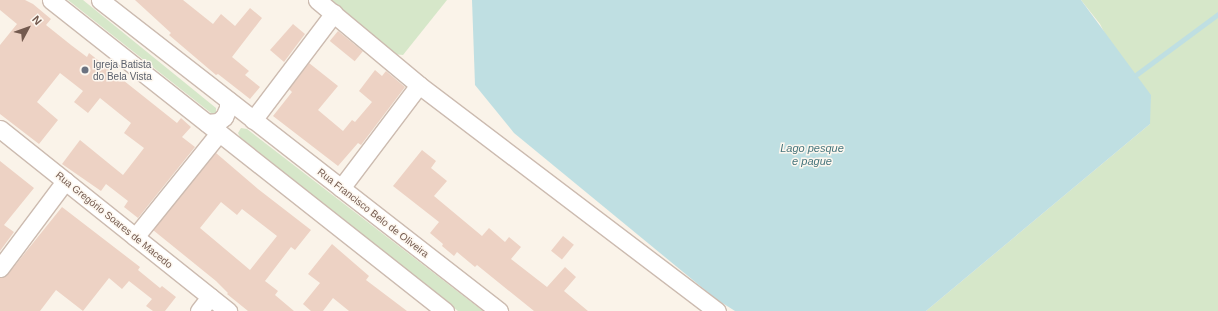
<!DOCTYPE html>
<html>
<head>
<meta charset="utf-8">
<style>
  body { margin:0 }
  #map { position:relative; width:1218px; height:311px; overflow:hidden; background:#faf3e9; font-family:Helvetica,sans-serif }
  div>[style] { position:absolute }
  .green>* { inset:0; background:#d6e7c9 }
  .water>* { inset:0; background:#bfdfe2 }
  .stream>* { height:5px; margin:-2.5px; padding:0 2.5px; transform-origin:2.5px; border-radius:2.5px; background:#bfdfe2 }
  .building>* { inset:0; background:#edd2c4; transform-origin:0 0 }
  .roads { filter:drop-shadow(1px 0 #ccbbb0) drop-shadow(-1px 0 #ccbbb0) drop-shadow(0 1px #ccbbb0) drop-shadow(0 -1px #ccbbb0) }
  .minor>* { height:17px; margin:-8.5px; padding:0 8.5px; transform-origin:8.5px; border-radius:8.5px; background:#fff }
  .dots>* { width:11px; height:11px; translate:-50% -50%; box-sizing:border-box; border:2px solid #fdf7ef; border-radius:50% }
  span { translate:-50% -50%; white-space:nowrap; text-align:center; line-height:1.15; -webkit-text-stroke:3px #fdf7ef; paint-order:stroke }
  .worship-label { font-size:10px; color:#5b616d }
  .left { translate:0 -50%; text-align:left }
  .street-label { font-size:10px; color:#735a4f }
  .water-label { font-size:11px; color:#47767d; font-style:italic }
  .north { position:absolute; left:8px; top:8px; width:40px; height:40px; -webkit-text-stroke:3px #fdf7ef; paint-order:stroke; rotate:49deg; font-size:11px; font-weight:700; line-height:16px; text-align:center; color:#735a4f }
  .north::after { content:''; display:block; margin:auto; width:14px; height:18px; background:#735a4f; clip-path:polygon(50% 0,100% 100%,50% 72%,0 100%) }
</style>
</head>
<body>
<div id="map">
  <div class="green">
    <div style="clip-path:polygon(68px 0,83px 0,216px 108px,216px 114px,211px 113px)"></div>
    <div style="clip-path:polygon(325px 0,447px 0,403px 55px,393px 54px)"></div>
    <div style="clip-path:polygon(1081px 0,1218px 0,1218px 311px,926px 311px,1150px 124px,1100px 24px)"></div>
    <div style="clip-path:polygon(241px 128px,247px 129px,483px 311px,458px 311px,240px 137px,238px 133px)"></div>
  </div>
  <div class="water">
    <div style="clip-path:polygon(472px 0,1081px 0,1151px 95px,1150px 124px,926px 311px,735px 311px,716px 299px,514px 133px,475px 85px)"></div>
  </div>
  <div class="stream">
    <div style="left:1137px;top:74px;width:101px;rotate:-36.5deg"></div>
  </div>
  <div class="building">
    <div style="clip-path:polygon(0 0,25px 0,33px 4px,51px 19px,46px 25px,71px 45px,87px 57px,89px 53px,177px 123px,181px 118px,191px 127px,182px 137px,195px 147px,138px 218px,124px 207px,128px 201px,106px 184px,101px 191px,62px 164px,80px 140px,123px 175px,144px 148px,124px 133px,131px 123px,100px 98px,88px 113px,74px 102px,83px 91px,60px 73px,37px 102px,58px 120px,39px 144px,0 114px,0 45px,17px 24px,0 10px)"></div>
    <div style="clip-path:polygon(135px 0,183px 0,213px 24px,221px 14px,235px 26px,250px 8px,262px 18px,232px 57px,249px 71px,245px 75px,260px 87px,250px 99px,218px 74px,216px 75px,169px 35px,171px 33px)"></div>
    <div style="clip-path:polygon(293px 24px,305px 34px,284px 62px,270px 50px)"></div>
    <div style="left:338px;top:31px;width:32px;height:13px;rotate:39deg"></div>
    <div style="clip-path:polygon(309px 63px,338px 86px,318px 110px,343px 131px,352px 120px,355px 122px,372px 102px,359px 91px,375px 70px,382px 76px,386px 71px,405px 87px,361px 145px,358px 143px,338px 166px,273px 116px,292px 92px,289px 89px)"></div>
    <div style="clip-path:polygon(422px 150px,436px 161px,431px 168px,447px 181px,434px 196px,482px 236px,489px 228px,505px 242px,509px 237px,521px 247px,511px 259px,547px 287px,565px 267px,576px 277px,564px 291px,588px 311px,534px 311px,477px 265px,475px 267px,457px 252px,454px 256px,442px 246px,443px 244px,430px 233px,439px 222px,393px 186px)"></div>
    <div style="clip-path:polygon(evenodd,216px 153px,258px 189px,311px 230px,295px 250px,291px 247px,265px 281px,278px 291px,275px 295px,294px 311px,248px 311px,227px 294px,228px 293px,216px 281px,153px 230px,216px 153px,221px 202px,237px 215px,242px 209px,277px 236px,250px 270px,200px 228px,221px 202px)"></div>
    <div style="clip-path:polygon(0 161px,34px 188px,4px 225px,14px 232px,0 251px)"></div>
    <div style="clip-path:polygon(62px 207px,140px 267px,138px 270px,160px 288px,162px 286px,176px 297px,165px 311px,153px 311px,146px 306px,152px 299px,129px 281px,122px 289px,109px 278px,83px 311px,56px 290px,40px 311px,0 311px,0 278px,8px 274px)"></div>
    <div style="left:563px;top:236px;width:14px;height:19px;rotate:39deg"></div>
    <div style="clip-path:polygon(332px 244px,369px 276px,366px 280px,407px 311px,349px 311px,333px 298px,323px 311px,311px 311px,303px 304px,320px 283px,308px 274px)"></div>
  </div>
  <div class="roads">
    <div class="minor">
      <div style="left:51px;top:0;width:502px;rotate:38.29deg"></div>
      <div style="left:100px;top:0;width:506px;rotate:37.93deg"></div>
      <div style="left:317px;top:0;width:133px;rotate:39.8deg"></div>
      <div style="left:419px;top:85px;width:374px;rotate:37.2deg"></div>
      <div style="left:253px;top:120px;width:134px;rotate:-52.9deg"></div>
      <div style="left:207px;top:123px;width:11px;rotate:-5deg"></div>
      <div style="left:218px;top:122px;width:8px;rotate:-40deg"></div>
      <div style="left:224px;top:117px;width:10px;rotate:-66deg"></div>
      <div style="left:228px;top:108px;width:8px;rotate:-90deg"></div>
      <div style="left:0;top:129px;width:292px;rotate:38.6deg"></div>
      <div style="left:341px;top:188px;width:129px;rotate:-52.9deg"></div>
      <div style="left:135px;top:237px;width:134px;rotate:-51.1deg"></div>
      <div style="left:0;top:268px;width:109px;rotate:-53.2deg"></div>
      <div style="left:199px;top:311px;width:18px;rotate:-52deg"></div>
    </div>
  </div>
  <div class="dots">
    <div style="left:85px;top:70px;background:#6b7280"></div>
  </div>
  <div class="worship-label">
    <span class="left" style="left:93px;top:70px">Igreja Batista<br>do Bela Vista</span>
  </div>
  <div class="street-label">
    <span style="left:373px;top:213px;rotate:38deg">Rua Francisco Belo de Oliveira</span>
    <span style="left:114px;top:220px;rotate:39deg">Rua Gregório Soares de Macedo</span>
  </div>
  <div class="water-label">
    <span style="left:812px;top:155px">Lago pesque<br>e pague</span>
  </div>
  <div class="north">N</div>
</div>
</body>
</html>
